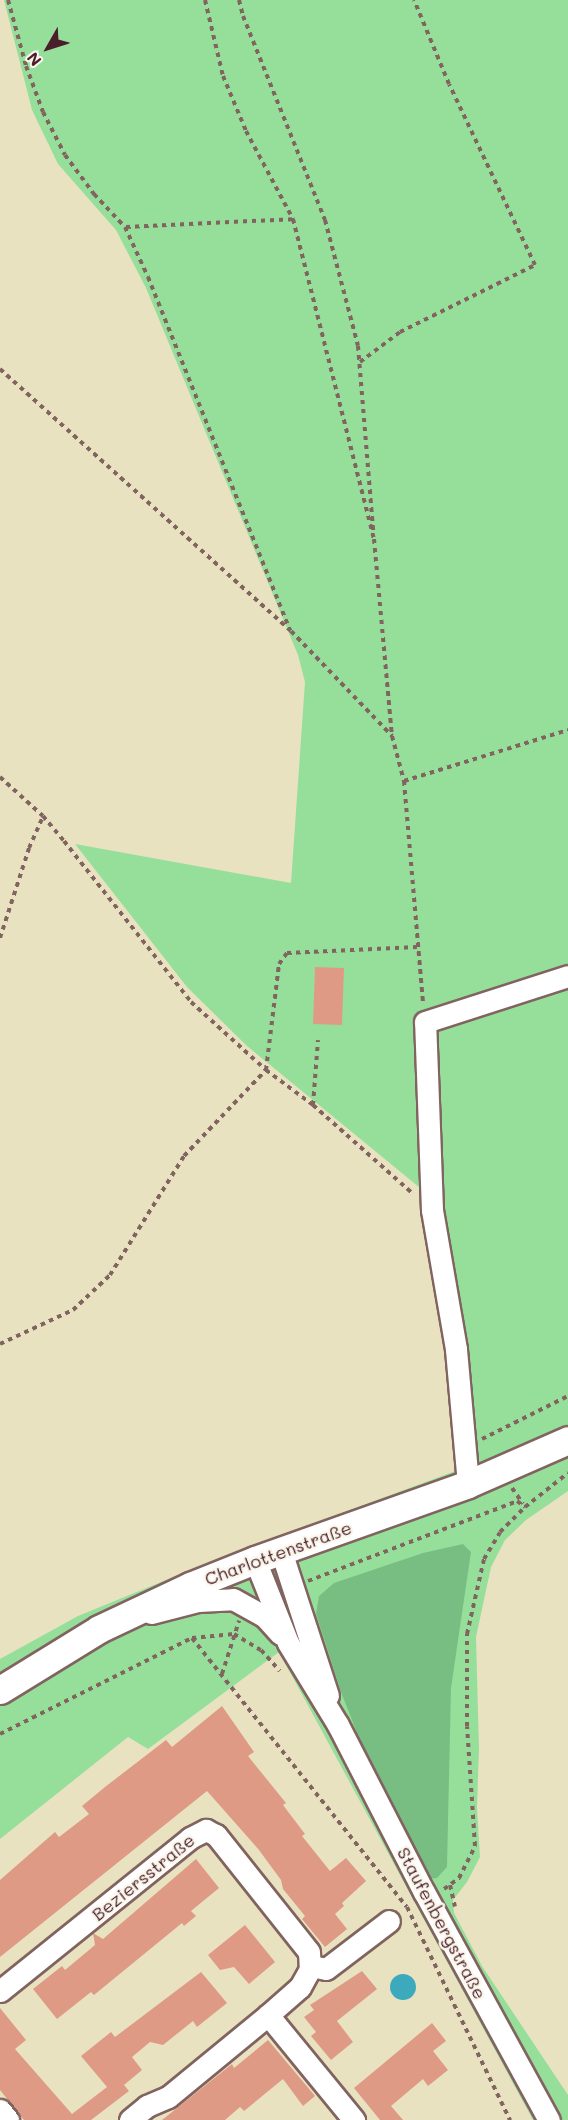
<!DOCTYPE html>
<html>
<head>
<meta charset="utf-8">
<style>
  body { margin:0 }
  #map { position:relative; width:568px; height:2120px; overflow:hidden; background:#e8e2c0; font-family:Mali,sans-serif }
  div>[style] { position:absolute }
  .green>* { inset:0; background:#96df9b }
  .forest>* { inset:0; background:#78be83 }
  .water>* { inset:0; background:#3da9bd }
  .round { border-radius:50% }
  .building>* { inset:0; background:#df9a86; transform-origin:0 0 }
  .path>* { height:4px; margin-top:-2px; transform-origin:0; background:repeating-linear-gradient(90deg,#81635f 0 4.5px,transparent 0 9px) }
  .roads { filter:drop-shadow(2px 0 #81635f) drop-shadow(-2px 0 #81635f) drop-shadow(0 2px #81635f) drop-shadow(0 -2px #81635f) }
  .minor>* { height:21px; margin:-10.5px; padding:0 10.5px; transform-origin:10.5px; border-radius:10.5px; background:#fff }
  .major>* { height:27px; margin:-13.5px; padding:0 13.5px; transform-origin:13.5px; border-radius:13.5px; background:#fff }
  span { translate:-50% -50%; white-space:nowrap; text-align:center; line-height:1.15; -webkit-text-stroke:5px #fbf7ec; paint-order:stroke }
  .street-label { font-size:18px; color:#4a1f2b }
  .north { position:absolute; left:18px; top:18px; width:60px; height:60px; -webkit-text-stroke:4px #fbf7ec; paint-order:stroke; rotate:231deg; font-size:16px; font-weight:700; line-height:24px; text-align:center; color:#4a1f2b }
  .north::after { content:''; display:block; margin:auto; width:21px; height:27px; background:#4a1f2b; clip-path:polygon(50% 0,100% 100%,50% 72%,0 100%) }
</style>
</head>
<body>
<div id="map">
  <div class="green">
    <div style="clip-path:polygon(4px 0,568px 0,568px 1491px,526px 1520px,505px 1540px,491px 1567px,476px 1637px,479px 1749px,477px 1807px,480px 1857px,467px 1882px,453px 1900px,454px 1913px,482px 1966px,568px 2095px,568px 2120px,533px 2120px,279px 1652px,148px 1749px,128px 1737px,0 1839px,0 1659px,78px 1616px,215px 1560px,458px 1470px,425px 1192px,247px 1046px,187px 987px,75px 844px,291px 883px,305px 682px,298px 655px,146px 288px,116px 230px,58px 164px,32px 110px)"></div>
  </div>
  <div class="forest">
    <div style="clip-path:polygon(463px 1544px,471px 1552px,451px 1688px,447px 1867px,437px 1878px,426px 1879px,380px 1787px,359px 1738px,341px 1692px,316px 1614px,319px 1596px,334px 1583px,423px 1553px)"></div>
  </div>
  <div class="water">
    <div class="round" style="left:390px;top:1974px;width:26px;height:26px"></div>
  </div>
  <div class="building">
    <div style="left:315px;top:967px;width:29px;height:57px;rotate:2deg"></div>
    <div style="clip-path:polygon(222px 1706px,254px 1752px,248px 1756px,286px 1803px,283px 1805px,305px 1834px,302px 1836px,330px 1871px,346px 1858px,366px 1881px,342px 1903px,344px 1906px,335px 1914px,347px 1929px,325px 1947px,302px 1919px,305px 1916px,283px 1889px,281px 1880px,259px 1850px,207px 1791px,0 1957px,0 1880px,55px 1832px,59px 1837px,89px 1814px,82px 1806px,105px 1787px,166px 1740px,172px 1747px)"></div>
    <div style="clip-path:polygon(196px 1859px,219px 1888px,191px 1911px,196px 1916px,184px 1926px,182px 1923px,94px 1995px,91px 1992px,57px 2019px,33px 1989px,62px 1966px,65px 1970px,95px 1945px,93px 1933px,103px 1939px)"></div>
    <div style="clip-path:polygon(245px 1925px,275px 1962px,249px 1984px,234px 1967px,220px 1970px,208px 1955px)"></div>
    <div style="clip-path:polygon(362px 1971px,377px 1989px,337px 2021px,353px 2042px,331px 2060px,311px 2036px,316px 2032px,304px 2017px,314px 2010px,310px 2005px)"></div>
    <div style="clip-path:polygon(201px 1972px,227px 2003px,197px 2027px,193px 2021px,163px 2045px,150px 2042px,132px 2057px,142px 2070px,124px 2085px,129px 2091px,91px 2120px,24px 2120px,0 2090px,0 2008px,26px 2040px,15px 2049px,72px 2114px,107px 2087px,81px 2056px,111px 2032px,115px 2037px)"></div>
    <div style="clip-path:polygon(432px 2023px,446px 2041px,433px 2051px,448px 2070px,428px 2086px,423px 2079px,391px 2106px,403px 2120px,380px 2120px,354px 2088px)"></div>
    <div style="clip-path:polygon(268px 2040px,315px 2096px,303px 2106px,283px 2079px,244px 2111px,240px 2107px,225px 2120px,162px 2120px,232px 2064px,234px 2068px)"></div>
  </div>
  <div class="path">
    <div style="left:8px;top:0;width:68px;rotate:74.7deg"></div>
    <div style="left:26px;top:66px;width:49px;rotate:69.7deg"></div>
    <div style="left:43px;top:112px;width:48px;rotate:62.9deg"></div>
    <div style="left:65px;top:155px;width:49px;rotate:53.4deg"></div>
    <div style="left:94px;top:194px;width:45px;rotate:46.8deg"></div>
    <div style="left:125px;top:227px;width:55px;rotate:65.3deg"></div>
    <div style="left:148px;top:277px;width:380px;rotate:68.1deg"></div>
    <div style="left:205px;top:0;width:78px;rotate:76.7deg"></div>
    <div style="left:223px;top:76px;width:60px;rotate:67.3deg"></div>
    <div style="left:246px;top:131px;width:100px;rotate:61.9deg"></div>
    <div style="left:293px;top:219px;width:330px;rotate:75.8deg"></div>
    <div style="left:374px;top:539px;width:197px;rotate:84.8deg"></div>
    <div style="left:239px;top:0;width:16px;rotate:76deg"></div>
    <div style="left:243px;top:16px;width:220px;rotate:68.1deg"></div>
    <div style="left:325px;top:220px;width:130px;rotate:75.3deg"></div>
    <div style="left:358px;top:346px;width:185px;rotate:85.3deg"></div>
    <div style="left:126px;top:227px;width:167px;rotate:-2.7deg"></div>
    <div style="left:360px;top:362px;width:50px;rotate:-36.9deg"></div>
    <div style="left:400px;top:332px;width:151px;rotate:-26.4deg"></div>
    <div style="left:535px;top:265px;width:200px;rotate:-115.4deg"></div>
    <div style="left:449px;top:84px;width:91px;rotate:-112.6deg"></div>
    <div style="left:0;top:369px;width:392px;rotate:42deg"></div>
    <div style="left:291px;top:631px;width:146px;rotate:46.1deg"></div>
    <div style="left:392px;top:736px;width:47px;rotate:75.1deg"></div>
    <div style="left:404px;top:781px;width:223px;rotate:85.1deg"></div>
    <div style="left:0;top:777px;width:58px;rotate:42.2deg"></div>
    <div style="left:43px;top:816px;width:33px;rotate:50deg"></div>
    <div style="left:64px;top:841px;width:205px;rotate:51.7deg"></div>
    <div style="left:191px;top:1002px;width:101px;rotate:42.2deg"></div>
    <div style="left:266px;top:1070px;width:59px;rotate:36.7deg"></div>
    <div style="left:313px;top:1105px;width:131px;rotate:41.6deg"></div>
    <div style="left:404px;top:781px;width:172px;rotate:-17.3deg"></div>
    <div style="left:0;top:938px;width:95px;rotate:-72.1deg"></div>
    <div style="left:29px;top:848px;width:35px;rotate:-66deg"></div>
    <div style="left:313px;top:1105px;width:65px;rotate:-85.6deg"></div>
    <div style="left:0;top:1344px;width:81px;rotate:-25deg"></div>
    <div style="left:73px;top:1310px;width:51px;rotate:-43.4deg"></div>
    <div style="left:110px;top:1275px;width:140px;rotate:-58.1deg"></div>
    <div style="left:184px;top:1156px;width:119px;rotate:-46.4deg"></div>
    <div style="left:266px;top:1070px;width:107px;rotate:-83deg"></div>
    <div style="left:279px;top:964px;width:14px;rotate:-54deg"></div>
    <div style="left:287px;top:953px;width:130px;rotate:-2.6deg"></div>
    <div style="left:482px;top:1439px;width:96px;rotate:-26.6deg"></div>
    <div style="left:512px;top:1488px;width:19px;rotate:55deg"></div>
    <div style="left:308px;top:1581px;width:224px;rotate:-20.9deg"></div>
    <div style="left:517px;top:1501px;width:10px;rotate:37deg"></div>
    <div style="left:192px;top:1638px;width:344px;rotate:51.4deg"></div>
    <div style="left:407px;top:1907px;width:237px;rotate:64.2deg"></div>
    <div style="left:222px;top:1674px;width:56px;rotate:-72.2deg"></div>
    <div style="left:0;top:1734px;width:215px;rotate:-26.6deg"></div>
    <div style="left:192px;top:1638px;width:42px;rotate:-5.4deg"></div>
    <div style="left:234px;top:1634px;width:31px;rotate:31deg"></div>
    <div style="left:261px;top:1650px;width:28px;rotate:48deg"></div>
    <div style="left:450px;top:1885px;width:22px;rotate:77deg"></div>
    <div style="left:444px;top:1889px;width:19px;rotate:-36deg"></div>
    <div style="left:459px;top:1878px;width:36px;rotate:-63deg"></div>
    <div style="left:475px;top:1846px;width:120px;rotate:-93.8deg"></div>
    <div style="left:467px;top:1726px;width:92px;rotate:-90deg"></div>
    <div style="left:467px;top:1634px;width:77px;rotate:-77.2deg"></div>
    <div style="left:484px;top:1559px;width:31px;rotate:-59deg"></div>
    <div style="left:500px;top:1532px;width:35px;rotate:-45deg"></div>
    <div style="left:525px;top:1507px;width:55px;rotate:-38.3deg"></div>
  </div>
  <div class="roads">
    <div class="minor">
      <div style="left:468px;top:1484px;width:136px;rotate:-95.1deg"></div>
      <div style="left:456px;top:1349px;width:141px;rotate:-99.8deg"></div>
      <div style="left:432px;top:1210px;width:188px;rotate:-92.1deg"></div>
      <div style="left:425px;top:1022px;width:150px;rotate:-17.8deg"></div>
      <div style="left:281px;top:1551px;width:152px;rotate:72deg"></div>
      <div style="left:255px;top:1560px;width:89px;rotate:68.3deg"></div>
      <div style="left:288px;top:1643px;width:96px;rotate:58.6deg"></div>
      <div style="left:338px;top:1725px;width:188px;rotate:62.8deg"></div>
      <div style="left:424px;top:1892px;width:260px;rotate:61.3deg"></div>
      <div style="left:151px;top:1613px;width:49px;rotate:-14.3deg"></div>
      <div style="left:198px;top:1601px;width:35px;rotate:-3deg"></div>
      <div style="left:233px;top:1599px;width:35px;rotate:29deg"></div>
      <div style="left:264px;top:1616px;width:24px;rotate:48deg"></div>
      <div style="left:311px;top:1966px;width:15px;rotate:11deg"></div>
      <div style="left:326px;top:1969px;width:79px;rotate:-37.3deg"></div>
      <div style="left:0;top:1991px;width:244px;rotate:-38.8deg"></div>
      <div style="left:190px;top:1838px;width:18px;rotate:-27deg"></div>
      <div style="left:206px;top:1830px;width:11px;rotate:27deg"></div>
      <div style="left:216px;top:1835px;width:149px;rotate:51.5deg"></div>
      <div style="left:309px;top:1952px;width:17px;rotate:87deg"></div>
      <div style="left:310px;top:1969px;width:21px;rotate:119deg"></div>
      <div style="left:300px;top:1987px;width:43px;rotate:138.8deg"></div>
      <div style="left:268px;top:2015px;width:129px;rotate:140.6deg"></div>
      <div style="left:168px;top:2097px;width:23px;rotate:157deg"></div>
      <div style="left:147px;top:2106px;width:22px;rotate:141deg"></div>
      <div style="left:268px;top:2015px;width:136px;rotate:50.7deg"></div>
      <div style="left:0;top:2110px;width:13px;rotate:51deg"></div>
    </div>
    <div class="major">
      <div style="left:0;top:1690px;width:116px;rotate:-31.6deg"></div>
      <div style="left:99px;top:1629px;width:101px;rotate:-25.3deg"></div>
      <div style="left:190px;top:1586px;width:70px;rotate:-21.8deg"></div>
      <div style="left:255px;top:1560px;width:226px;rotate:-19.6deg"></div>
      <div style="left:468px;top:1484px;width:109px;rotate:-23.7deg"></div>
    </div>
  </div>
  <div class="street-label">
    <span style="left:278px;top:1553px;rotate:-20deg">Charlottenstraße</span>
    <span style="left:143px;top:1877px;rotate:-39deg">Beziersstraße</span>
    <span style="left:442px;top:1923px;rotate:62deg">Staufenbergstraße</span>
  </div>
  <div class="north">N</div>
</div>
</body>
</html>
